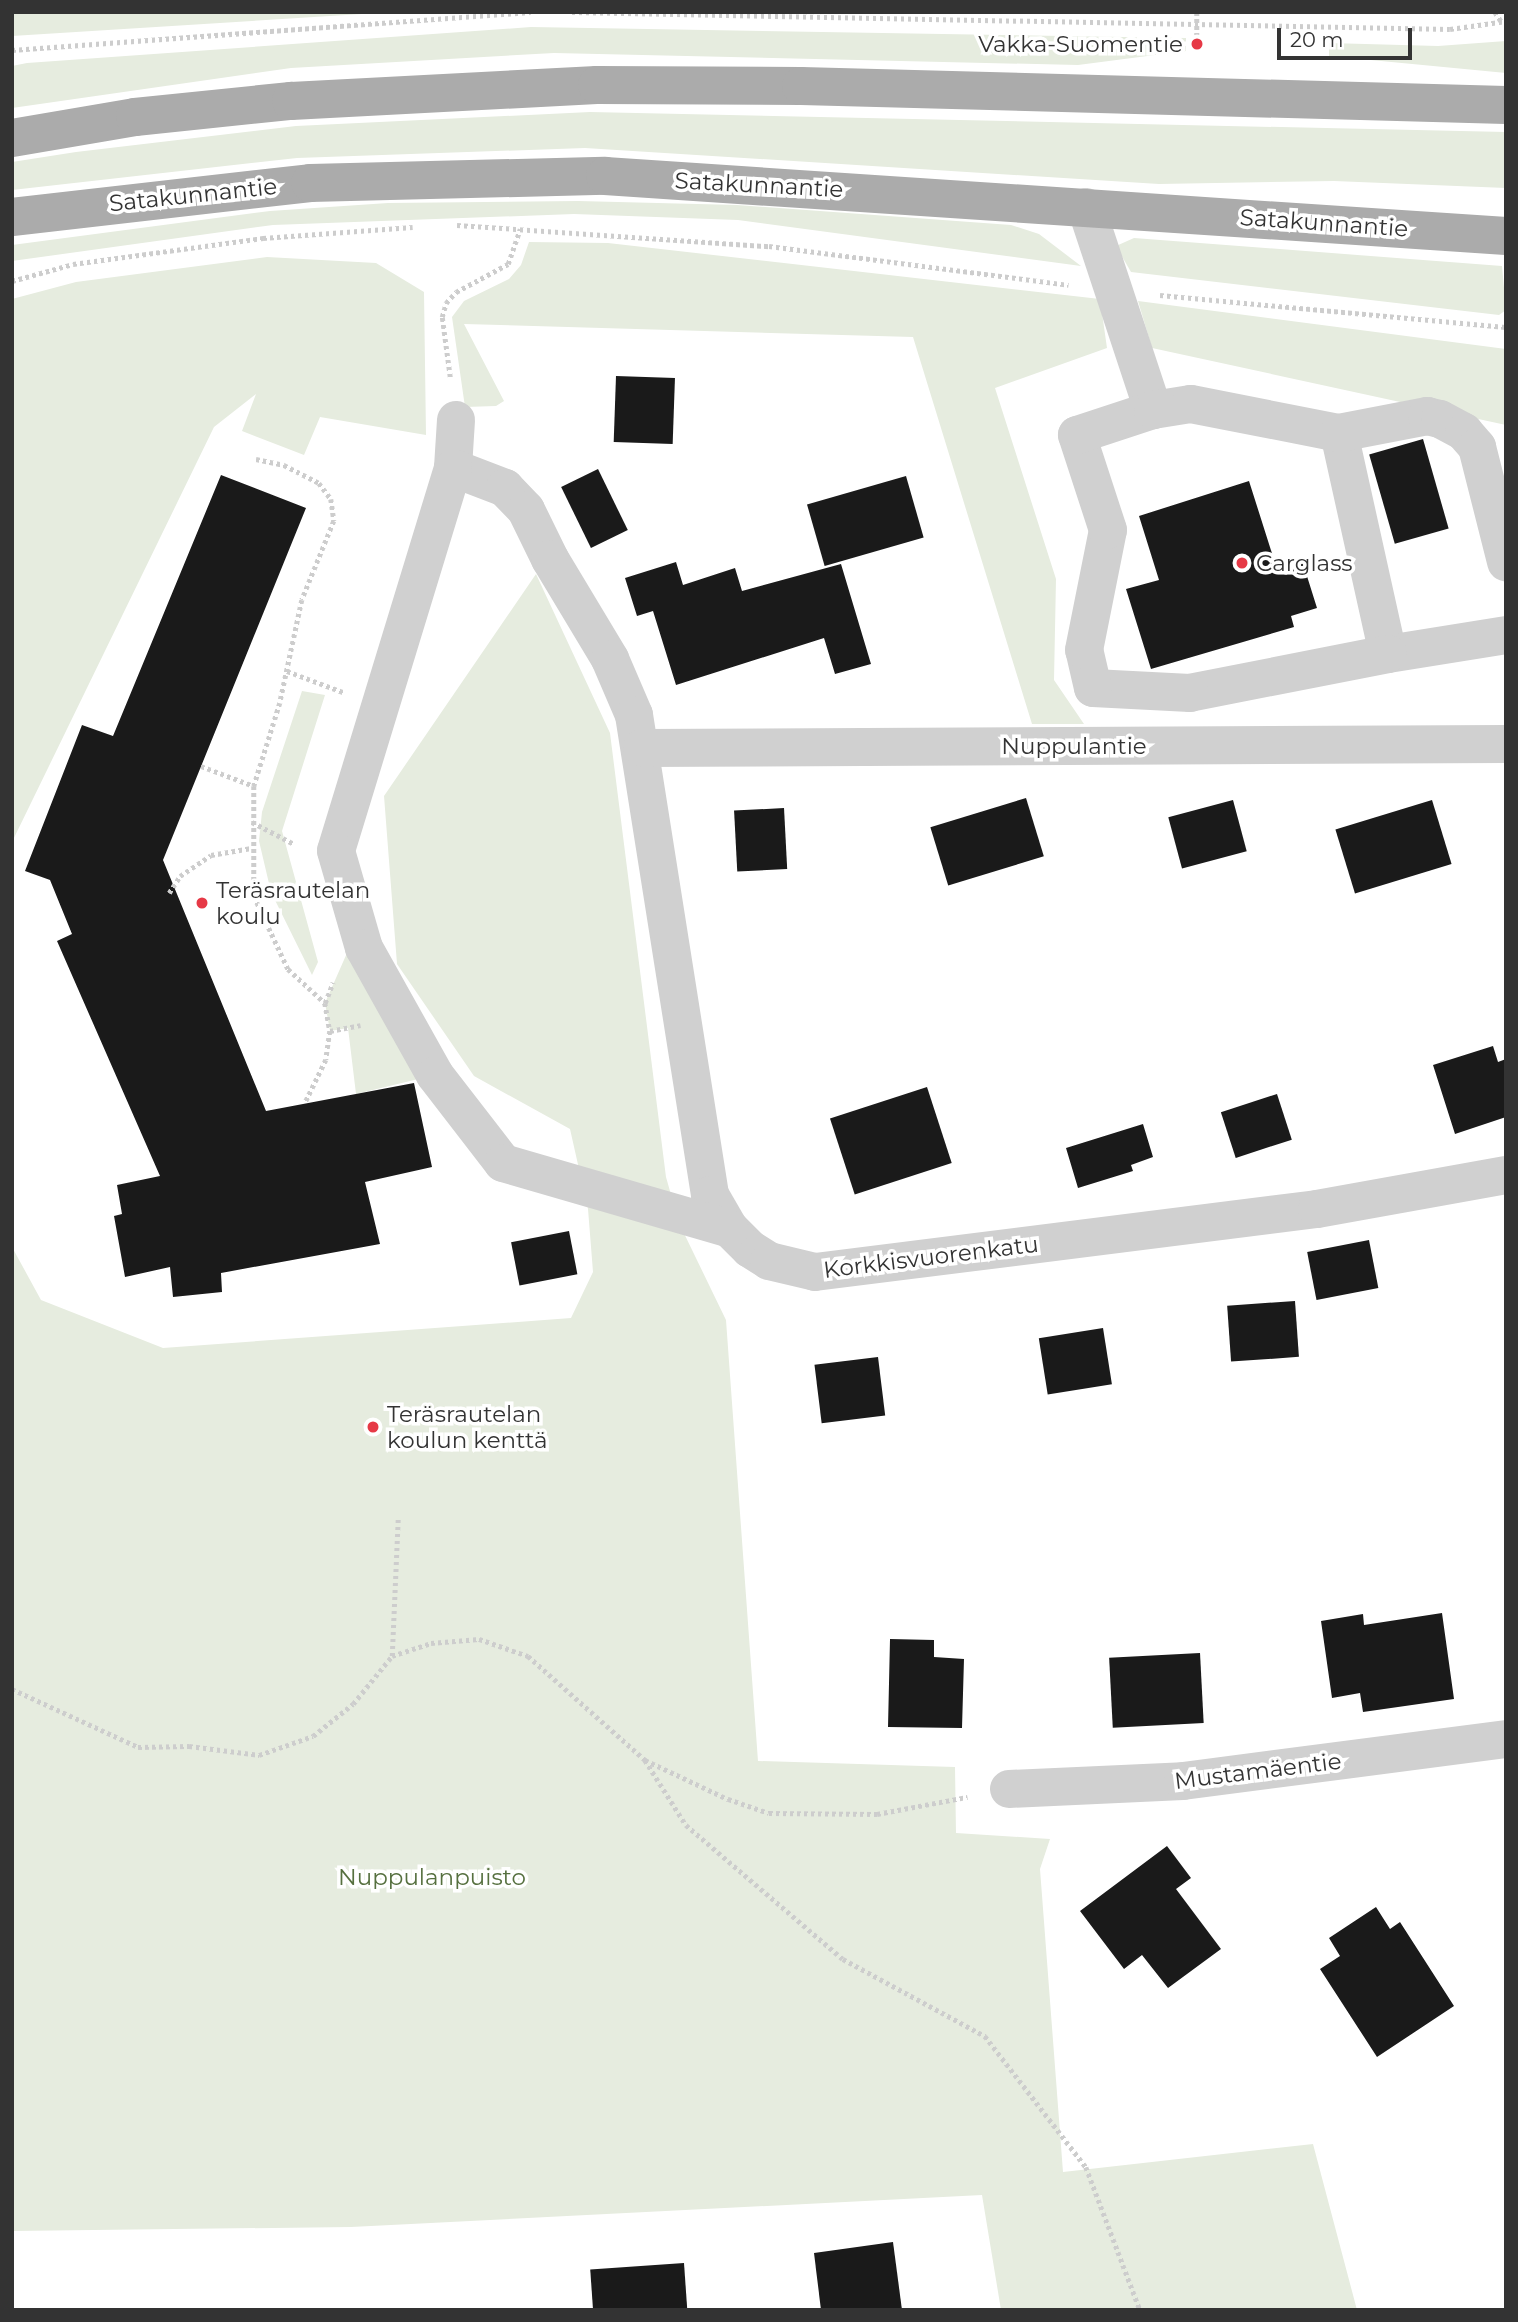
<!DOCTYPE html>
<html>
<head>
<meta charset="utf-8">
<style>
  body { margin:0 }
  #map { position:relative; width:1518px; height:2322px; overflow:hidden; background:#fff; font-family:Montserrat,sans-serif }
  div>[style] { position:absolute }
  .green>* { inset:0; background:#e6ecdf }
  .building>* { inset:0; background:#1a1a1a; transform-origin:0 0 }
  .path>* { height:4.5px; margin-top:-2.25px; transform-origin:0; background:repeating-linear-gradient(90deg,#cdcdcd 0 3.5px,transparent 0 7px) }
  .minor>* { height:38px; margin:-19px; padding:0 19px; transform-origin:19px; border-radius:19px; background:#d0d0d0 }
  .major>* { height:38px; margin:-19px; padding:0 19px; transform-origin:19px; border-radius:19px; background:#ababab }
  .dots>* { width:19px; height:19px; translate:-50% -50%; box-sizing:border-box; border:4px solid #fff; border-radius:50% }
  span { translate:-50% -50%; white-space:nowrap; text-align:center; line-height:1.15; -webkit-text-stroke:7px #fff; paint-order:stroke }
  .poi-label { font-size:23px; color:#333 }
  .right { translate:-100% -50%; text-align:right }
  .left { translate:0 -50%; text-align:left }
  .street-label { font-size:23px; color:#333 }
  .park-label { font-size:23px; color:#56703f }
  .frame { position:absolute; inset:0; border:14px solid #333; pointer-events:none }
  .scale { position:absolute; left:1277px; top:28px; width:135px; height:32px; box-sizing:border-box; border:4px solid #333; border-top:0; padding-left:9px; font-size:21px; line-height:24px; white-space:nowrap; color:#333; -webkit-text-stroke:5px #fff; paint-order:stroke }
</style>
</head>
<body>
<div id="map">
  <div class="green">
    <div style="clip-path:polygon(12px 12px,394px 12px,12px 36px)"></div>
    <div style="clip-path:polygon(531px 27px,1186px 38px,1186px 51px,1078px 65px,554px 53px,291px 68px,12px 108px,12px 66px,27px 63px)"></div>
    <div style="clip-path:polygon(1506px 41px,1506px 73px,1329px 56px,1329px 43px,1438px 46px)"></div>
    <div style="clip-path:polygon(590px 112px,1506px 132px,1506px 188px,1334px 181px,1159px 184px,585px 148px,297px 158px,12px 190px,12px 162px,76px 152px,296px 126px)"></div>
    <div style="clip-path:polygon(578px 201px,737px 205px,1011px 225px,1039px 234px,1081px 266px,738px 220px,574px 214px,273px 225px,12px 261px,12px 245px,270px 211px,388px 203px)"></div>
    <div style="clip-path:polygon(1134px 238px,1502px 266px,1506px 310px,1499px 315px,1131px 272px,1116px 246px)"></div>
    <div style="clip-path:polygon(529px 242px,608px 243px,1100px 299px,1107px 348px,995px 388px,1056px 579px,1054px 680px,1084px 724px,1032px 724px,913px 337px,464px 324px,504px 401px,496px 406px,465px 407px,452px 317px,464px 301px,509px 279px,521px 265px)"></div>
    <div style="clip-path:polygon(267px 257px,376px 263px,424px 292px,426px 435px,320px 417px,304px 455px,242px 431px,256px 394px,214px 427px,12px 842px,12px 299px,76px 282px)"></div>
    <div style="clip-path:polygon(1138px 301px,1506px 349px,1506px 425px,1152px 348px)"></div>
    <div style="clip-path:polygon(536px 574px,610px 733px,666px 1177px,679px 1223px,726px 1320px,758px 1761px,955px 1767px,956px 1833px,1050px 1839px,1040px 1869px,1063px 2172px,1313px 2144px,1357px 2310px,1001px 2310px,982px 2195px,351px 2227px,12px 2231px,12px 1247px,41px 1300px,163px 1348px,571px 1318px,593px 1272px,588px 1209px,570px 1129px,474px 1076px,397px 964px,384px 796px)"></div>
    <div style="clip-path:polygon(302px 691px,325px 695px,282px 831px,318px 962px,312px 975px,271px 892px,259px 841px,262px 812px)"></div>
    <div style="clip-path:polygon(347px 953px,435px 1075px,356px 1094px,348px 1028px,330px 1031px,325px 1003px)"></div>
  </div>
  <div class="building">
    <div style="left:616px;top:376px;width:59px;height:66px;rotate:2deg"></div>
    <div style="left:1423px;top:439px;width:93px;height:56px;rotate:74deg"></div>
    <div style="left:598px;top:469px;width:68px;height:41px;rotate:64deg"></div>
    <div style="clip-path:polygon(221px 475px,306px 508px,163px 860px,266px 1111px,414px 1083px,432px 1167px,365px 1182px,380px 1244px,221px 1273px,222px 1292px,173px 1297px,170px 1267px,125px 1277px,114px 1216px,122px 1214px,117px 1185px,160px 1176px,57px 941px,72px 934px,50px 880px,25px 871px,82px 725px,113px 736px)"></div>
    <div style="left:906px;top:476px;width:64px;height:103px;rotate:74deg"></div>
    <div style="clip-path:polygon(1249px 481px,1276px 566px,1301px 557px,1317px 608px,1291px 616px,1294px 627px,1151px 669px,1126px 589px,1159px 580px,1139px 516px)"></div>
    <div style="clip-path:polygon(676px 562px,683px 585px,735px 568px,742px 591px,841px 564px,871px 664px,835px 674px,824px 638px,676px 685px,653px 611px,637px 616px,625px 578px)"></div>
    <div style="left:1026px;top:798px;width:61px;height:100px;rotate:73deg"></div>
    <div style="left:1233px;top:800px;width:53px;height:67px;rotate:75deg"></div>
    <div style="left:1432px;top:800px;width:67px;height:101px;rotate:73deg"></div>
    <div style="left:784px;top:808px;width:61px;height:50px;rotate:87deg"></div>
    <div style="clip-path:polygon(1493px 1046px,1498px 1062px,1506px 1059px,1506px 1117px,1455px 1134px,1433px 1065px)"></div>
    <div style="left:927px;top:1087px;width:80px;height:102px;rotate:72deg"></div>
    <div style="left:1277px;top:1094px;width:48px;height:59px;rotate:72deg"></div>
    <div style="clip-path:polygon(1143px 1124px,1153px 1157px,1131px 1165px,1133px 1171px,1078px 1188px,1066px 1148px)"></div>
    <div style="left:569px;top:1231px;width:44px;height:59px;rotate:79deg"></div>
    <div style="left:1369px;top:1240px;width:49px;height:63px;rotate:79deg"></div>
    <div style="left:1295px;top:1301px;width:56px;height:68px;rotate:86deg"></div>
    <div style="left:1103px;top:1328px;width:57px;height:65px;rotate:81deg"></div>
    <div style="left:878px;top:1357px;width:59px;height:64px;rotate:83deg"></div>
    <div style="clip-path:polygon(1442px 1613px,1454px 1699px,1363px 1712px,1360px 1693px,1332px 1698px,1321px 1621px,1363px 1614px,1364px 1625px)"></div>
    <div style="clip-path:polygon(890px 1639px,934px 1640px,934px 1657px,964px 1659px,962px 1728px,888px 1727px)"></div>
    <div style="left:1200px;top:1653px;width:70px;height:91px;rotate:87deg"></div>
    <div style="clip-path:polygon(1167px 1846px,1191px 1878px,1176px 1889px,1221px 1949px,1168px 1988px,1142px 1955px,1124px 1969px,1080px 1911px)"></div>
    <div style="clip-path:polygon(1376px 1907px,1390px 1929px,1400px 1922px,1454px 2006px,1377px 2057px,1320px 1969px,1340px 1956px,1329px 1938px)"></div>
    <div style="clip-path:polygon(893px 2242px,902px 2310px,821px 2310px,814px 2253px)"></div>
    <div style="left:684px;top:2263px;width:47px;height:94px;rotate:86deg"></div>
  </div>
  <div class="path">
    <div style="left:572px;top:12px;width:878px;rotate:1.11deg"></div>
    <div style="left:1450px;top:29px;width:57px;rotate:-8.1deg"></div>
    <div style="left:1197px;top:12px;width:32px;rotate:90deg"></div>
    <div style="left:1495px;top:12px;width:11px;rotate:56deg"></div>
    <div style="left:12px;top:50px;width:520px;rotate:-4.19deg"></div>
    <div style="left:457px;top:225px;width:313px;rotate:3.9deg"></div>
    <div style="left:769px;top:246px;width:302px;rotate:7.4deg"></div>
    <div style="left:12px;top:281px;width:63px;rotate:-15.6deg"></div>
    <div style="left:73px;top:264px;width:192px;rotate:-7.8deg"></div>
    <div style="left:263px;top:238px;width:150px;rotate:-4.2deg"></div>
    <div style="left:1160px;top:295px;width:347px;rotate:5.3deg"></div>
    <div style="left:450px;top:377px;width:61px;rotate:-97.6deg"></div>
    <div style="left:442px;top:317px;width:15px;rotate:-74deg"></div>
    <div style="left:446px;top:303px;width:15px;rotate:-48deg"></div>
    <div style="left:456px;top:292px;width:59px;rotate:-28.3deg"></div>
    <div style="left:508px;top:264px;width:37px;rotate:-71deg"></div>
    <div style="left:256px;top:459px;width:29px;rotate:12deg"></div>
    <div style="left:284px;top:465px;width:39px;rotate:27deg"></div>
    <div style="left:319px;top:483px;width:20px;rotate:53deg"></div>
    <div style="left:331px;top:499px;width:22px;rotate:82deg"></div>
    <div style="left:334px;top:521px;width:85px;rotate:112.1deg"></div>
    <div style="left:302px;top:600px;width:105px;rotate:102.1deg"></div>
    <div style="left:280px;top:703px;width:87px;rotate:107.4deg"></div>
    <div style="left:254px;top:786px;width:110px;rotate:90deg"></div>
    <div style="left:254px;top:896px;width:81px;rotate:65deg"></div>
    <div style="left:288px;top:969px;width:50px;rotate:42.6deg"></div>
    <div style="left:325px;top:1003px;width:28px;rotate:80deg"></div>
    <div style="left:330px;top:1031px;width:29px;rotate:98deg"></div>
    <div style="left:326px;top:1060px;width:48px;rotate:116deg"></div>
    <div style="left:287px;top:671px;width:60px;rotate:20.6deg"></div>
    <div style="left:201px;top:766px;width:57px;rotate:20.7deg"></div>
    <div style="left:252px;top:822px;width:47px;rotate:27.6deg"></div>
    <div style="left:169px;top:893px;width:20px;rotate:-57deg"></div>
    <div style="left:180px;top:876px;width:37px;rotate:-34deg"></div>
    <div style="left:211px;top:855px;width:41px;rotate:-9.9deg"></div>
    <div style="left:325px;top:1003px;width:22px;rotate:-69deg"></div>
    <div style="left:330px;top:1031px;width:31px;rotate:-11deg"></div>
    <div style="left:392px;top:1656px;width:137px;rotate:-87.5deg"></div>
    <div style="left:12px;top:1689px;width:139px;rotate:24.7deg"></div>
    <div style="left:138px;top:1747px;width:51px;rotate:-1.1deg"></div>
    <div style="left:189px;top:1746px;width:71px;rotate:7.3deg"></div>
    <div style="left:259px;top:1755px;width:57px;rotate:-19.4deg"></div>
    <div style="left:313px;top:1736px;width:51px;rotate:-38.7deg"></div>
    <div style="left:353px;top:1704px;width:62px;rotate:-50.9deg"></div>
    <div style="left:392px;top:1656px;width:41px;rotate:-18.4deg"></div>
    <div style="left:431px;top:1643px;width:48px;rotate:-4.8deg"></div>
    <div style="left:479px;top:1639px;width:52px;rotate:19.1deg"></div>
    <div style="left:528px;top:1656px;width:157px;rotate:41.6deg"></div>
    <div style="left:645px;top:1760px;width:92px;rotate:25.2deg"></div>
    <div style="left:728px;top:1799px;width:43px;rotate:18.9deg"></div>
    <div style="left:769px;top:1813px;width:108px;rotate:0.5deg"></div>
    <div style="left:877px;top:1814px;width:92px;rotate:-10.7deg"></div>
    <div style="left:645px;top:1760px;width:77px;rotate:57.8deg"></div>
    <div style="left:686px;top:1825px;width:206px;rotate:40.5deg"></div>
    <div style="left:843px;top:1959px;width:162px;rotate:28.5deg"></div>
    <div style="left:985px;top:2036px;width:165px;rotate:52.4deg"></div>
    <div style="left:1086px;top:2167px;width:153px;rotate:69.3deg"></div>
  </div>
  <div class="minor">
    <div style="left:1086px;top:207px;width:214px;rotate:71.7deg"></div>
    <div style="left:456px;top:420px;width:48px;rotate:93.6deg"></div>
    <div style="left:453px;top:468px;width:56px;rotate:21deg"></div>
    <div style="left:505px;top:488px;width:30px;rotate:46deg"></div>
    <div style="left:526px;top:510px;width:55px;rotate:63.9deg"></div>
    <div style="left:550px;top:559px;width:117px;rotate:59deg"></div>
    <div style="left:610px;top:659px;width:61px;rotate:66.8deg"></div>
    <div style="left:634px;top:715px;width:486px;rotate:81deg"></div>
    <div style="left:710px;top:1195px;width:39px;rotate:60deg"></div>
    <div style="left:730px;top:1229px;width:28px;rotate:45deg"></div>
    <div style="left:750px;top:1249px;width:22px;rotate:32deg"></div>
    <div style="left:769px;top:1261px;width:47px;rotate:13.4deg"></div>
    <div style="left:815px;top:1272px;width:506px;rotate:-7.15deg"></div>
    <div style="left:1317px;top:1209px;width:192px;rotate:-10.2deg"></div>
    <div style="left:1339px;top:433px;width:226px;rotate:77.5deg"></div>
    <div style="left:1388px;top:654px;width:120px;rotate:-9.1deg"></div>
    <div style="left:453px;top:468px;width:400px;rotate:107deg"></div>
    <div style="left:336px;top:851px;width:101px;rotate:73.9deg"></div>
    <div style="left:364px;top:948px;width:145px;rotate:60.8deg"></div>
    <div style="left:435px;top:1075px;width:111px;rotate:52.3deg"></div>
    <div style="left:503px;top:1163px;width:236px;rotate:16.2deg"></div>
    <div style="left:1388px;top:654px;width:202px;rotate:168.9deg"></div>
    <div style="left:1190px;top:693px;width:97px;rotate:-177deg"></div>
    <div style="left:1093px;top:688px;width:39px;rotate:-103deg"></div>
    <div style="left:1084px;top:650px;width:122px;rotate:-78.7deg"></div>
    <div style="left:1108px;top:530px;width:100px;rotate:-108.1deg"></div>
    <div style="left:1077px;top:435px;width:80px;rotate:-18.2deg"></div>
    <div style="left:1153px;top:410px;width:38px;rotate:-9deg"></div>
    <div style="left:1191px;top:404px;width:151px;rotate:11.1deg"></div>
    <div style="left:1339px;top:433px;width:90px;rotate:-10.9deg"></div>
    <div style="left:1427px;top:416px;width:13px;rotate:13deg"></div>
    <div style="left:1440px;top:419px;width:27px;rotate:28deg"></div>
    <div style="left:1464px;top:432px;width:20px;rotate:49deg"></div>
    <div style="left:1477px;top:447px;width:119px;rotate:75.8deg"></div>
    <div style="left:642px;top:748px;width:864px;rotate:-0.27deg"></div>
    <div style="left:1009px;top:1789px;width:174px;rotate:-2.6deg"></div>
    <div style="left:1183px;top:1781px;width:326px;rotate:-7.4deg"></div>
  </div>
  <div class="major">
    <div style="left:12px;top:138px;width:125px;rotate:-9.7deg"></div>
    <div style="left:135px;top:117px;width:157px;rotate:-5.9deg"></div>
    <div style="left:291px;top:101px;width:306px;rotate:-3deg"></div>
    <div style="left:597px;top:85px;width:204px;rotate:0.3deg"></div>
    <div style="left:801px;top:86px;width:705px;rotate:1.54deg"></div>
    <div style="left:12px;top:217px;width:300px;rotate:-6.5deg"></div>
    <div style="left:310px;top:183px;width:295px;rotate:-1.4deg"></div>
    <div style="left:605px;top:176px;width:903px;rotate:3.81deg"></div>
  </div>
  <div class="dots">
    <div style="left:1197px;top:44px;background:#e63946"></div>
    <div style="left:1242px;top:563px;background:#e63946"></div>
    <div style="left:202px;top:903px;background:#e63946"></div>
    <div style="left:373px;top:1427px;background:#e63946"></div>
  </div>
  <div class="poi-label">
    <span class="right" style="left:1183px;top:44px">Vakka-Suomentie</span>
    <span class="left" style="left:1256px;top:563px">Carglass</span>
    <span class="left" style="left:216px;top:903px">Teräsrautelan<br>koulu</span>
    <span class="left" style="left:387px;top:1427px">Teräsrautelan<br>koulun kenttä</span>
  </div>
  <div class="street-label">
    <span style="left:759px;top:185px;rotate:3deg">Satakunnantie</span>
    <span style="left:193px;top:195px;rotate:-6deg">Satakunnantie</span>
    <span style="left:1324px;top:223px;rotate:4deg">Satakunnantie</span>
    <span style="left:1074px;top:746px">Nuppulantie</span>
    <span style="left:931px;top:1257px;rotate:-7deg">Korkkisvuorenkatu</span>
    <span style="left:1258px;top:1771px;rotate:-7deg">Mustamäentie</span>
  </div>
  <div class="park-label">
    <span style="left:432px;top:1877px">Nuppulanpuisto</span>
  </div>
  <div class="frame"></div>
  <div class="scale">20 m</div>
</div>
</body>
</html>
